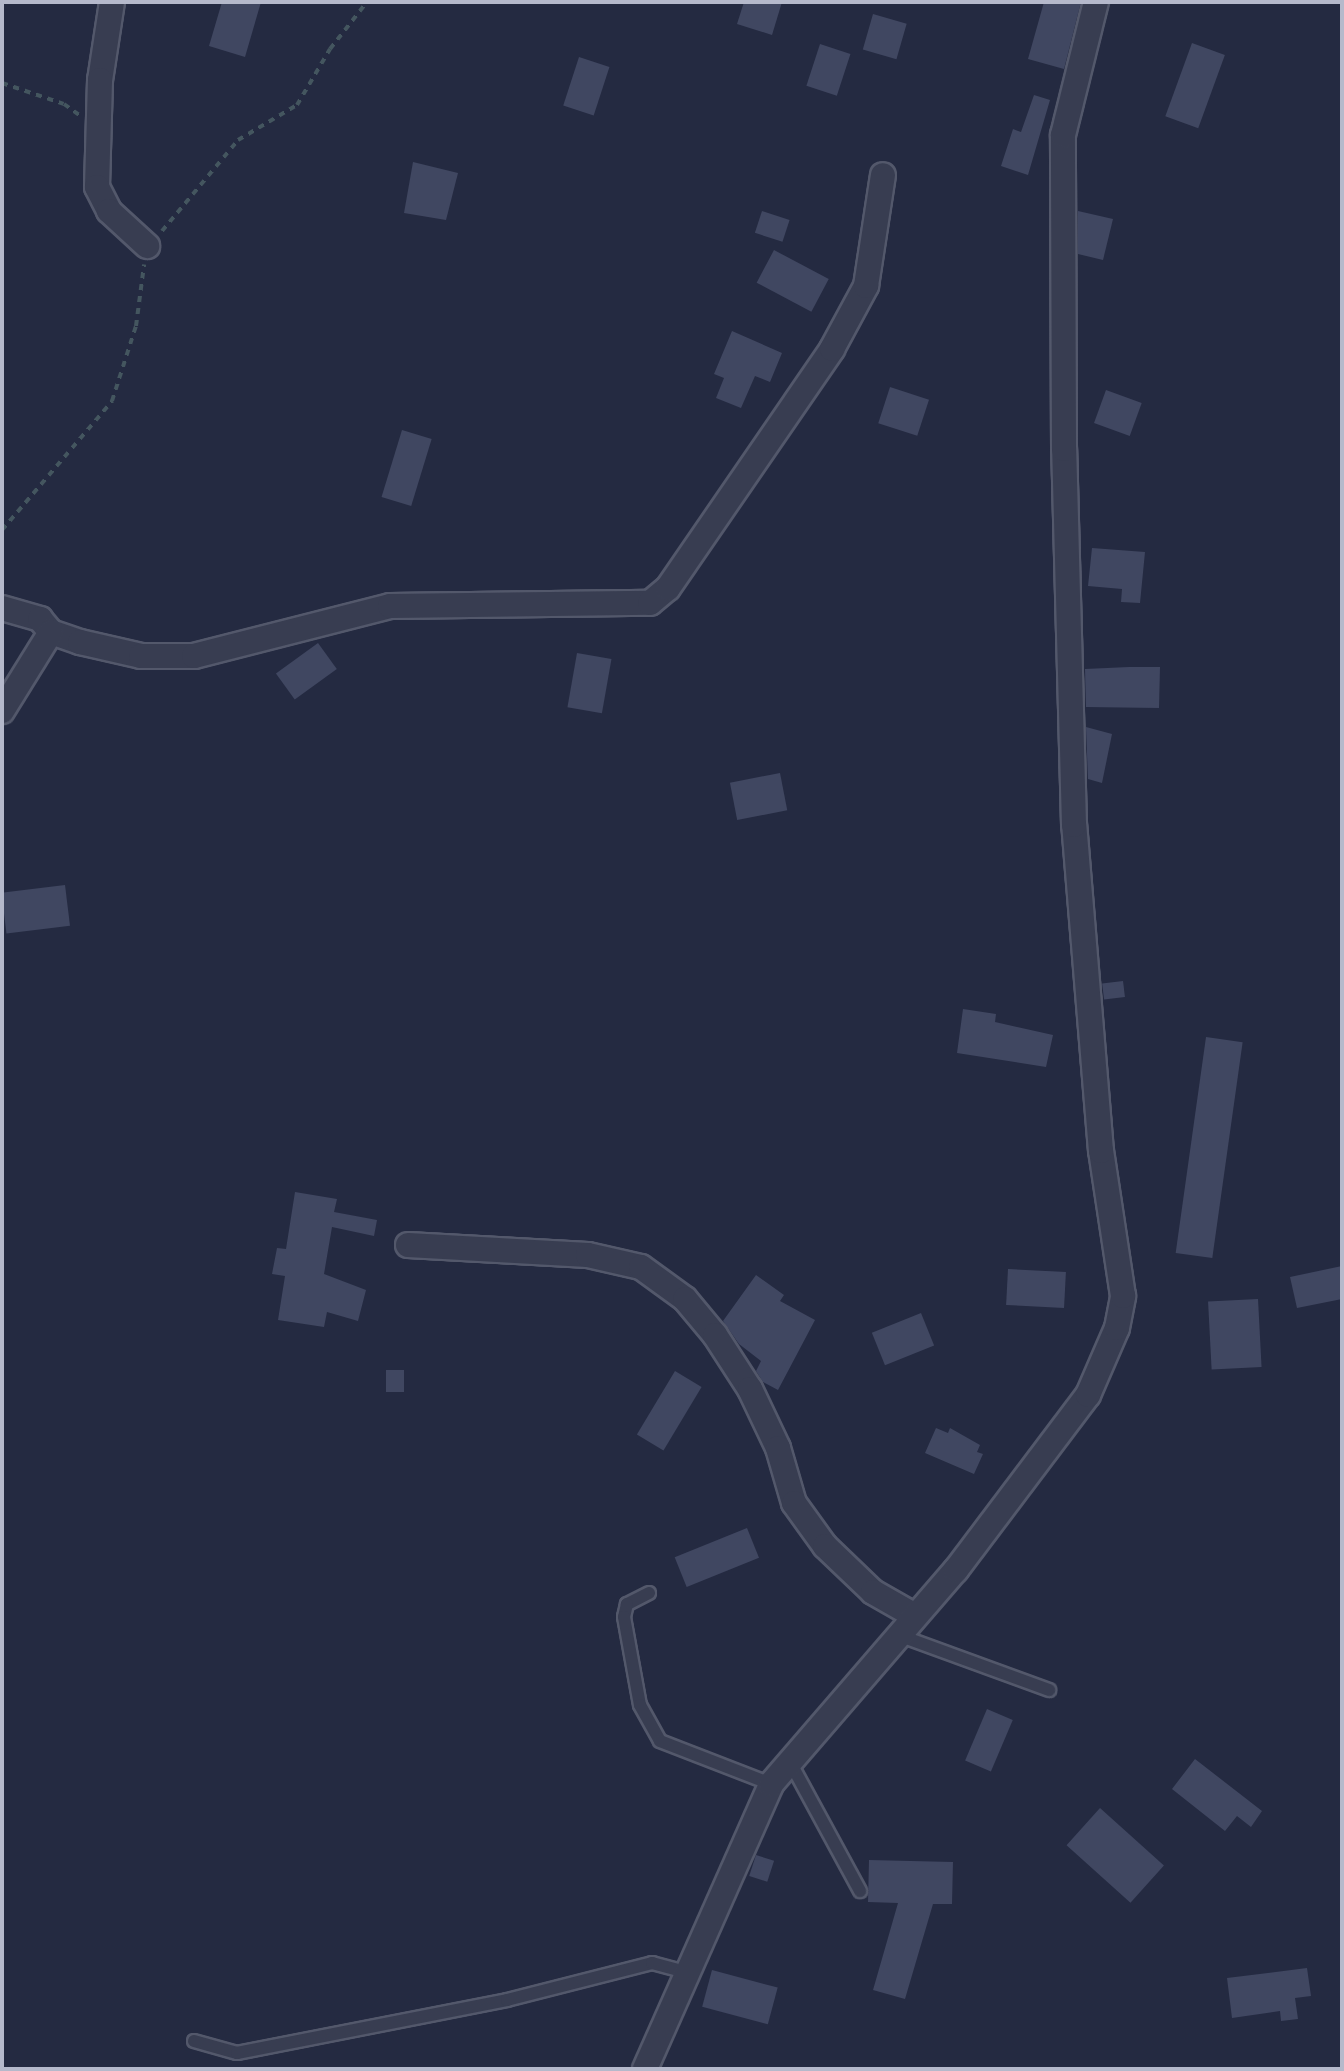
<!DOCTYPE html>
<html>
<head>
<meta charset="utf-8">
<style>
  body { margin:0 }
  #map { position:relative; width:1344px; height:2071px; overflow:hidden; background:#242a41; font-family:Roboto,sans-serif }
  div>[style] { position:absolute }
  .building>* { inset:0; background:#404761; transform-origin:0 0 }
  .path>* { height:4px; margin-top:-2px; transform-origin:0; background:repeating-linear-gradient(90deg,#44565f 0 6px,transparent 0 12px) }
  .roads { filter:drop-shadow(2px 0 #53586b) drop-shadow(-2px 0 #53586b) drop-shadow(0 2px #53586b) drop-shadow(0 -2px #53586b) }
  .lane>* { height:12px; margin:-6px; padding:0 6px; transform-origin:6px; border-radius:6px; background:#383d51 }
  .street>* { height:24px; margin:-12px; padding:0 12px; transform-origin:12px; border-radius:12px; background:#383d51 }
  span { translate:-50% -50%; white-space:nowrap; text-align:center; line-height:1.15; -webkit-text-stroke:6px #1d2236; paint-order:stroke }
  .frame { position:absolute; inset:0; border:4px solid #b5b9cb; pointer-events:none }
</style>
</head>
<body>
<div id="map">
  <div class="building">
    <div style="clip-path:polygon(222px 2px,261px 2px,245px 57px,209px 46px)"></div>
    <div style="clip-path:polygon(744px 2px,782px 2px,772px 35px,737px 24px)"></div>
    <div style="clip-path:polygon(1044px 2px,1081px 2px,1064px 69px,1028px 59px)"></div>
    <div style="left:873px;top:14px;width:35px;height:37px;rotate:16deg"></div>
    <div style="left:1192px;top:43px;width:35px;height:78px;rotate:20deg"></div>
    <div style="left:820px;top:44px;width:32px;height:44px;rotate:18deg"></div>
    <div style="left:579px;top:57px;width:32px;height:51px;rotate:18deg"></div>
    <div style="clip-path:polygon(1034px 95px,1050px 100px,1028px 175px,1001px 166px,1013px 129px,1021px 132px)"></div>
    <div style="clip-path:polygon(413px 162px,458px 173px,446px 220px,404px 213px)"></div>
    <div style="left:762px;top:211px;width:29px;height:23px;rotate:18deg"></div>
    <div style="clip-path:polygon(1078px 211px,1113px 219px,1103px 260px,1078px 254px)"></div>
    <div style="left:774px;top:250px;width:62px;height:37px;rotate:28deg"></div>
    <div style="clip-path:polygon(732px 331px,782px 353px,770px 382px,755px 376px,741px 408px,716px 398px,724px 378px,714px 374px)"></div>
    <div style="left:890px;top:387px;width:41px;height:38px;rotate:18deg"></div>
    <div style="left:1106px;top:390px;width:38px;height:35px;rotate:20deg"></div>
    <div style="left:402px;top:430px;width:31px;height:70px;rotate:17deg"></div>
    <div style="clip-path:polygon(1092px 548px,1145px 552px,1140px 603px,1121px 602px,1122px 589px,1088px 586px)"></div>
    <div style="left:318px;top:643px;width:32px;height:52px;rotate:54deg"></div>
    <div style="left:577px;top:653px;width:35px;height:55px;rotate:10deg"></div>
    <div style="clip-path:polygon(1129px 667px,1160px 667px,1159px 708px,1086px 707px,1085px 669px)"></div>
    <div style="clip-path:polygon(1086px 727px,1112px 734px,1102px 783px,1088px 779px)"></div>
    <div style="left:780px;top:773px;width:38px;height:51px;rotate:79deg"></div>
    <div style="left:65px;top:885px;width:41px;height:64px;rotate:83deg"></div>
    <div style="left:1123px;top:981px;width:16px;height:21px;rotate:83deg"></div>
    <div style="clip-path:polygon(963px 1009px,996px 1014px,995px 1022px,1053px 1035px,1046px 1067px,957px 1053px)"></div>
    <div style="left:1206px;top:1037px;width:37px;height:218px;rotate:8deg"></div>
    <div style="clip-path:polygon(295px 1192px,337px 1199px,334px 1212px,377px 1220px,374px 1236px,332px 1227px,324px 1274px,366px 1290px,358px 1321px,327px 1312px,324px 1327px,278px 1320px,285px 1276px,272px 1274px,277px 1248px,286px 1249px)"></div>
    <div style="clip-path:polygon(1342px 1266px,1342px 1299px,1297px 1308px,1290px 1277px)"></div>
    <div style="left:1008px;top:1269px;width:58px;height:36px;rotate:3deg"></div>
    <div style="clip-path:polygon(756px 1275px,784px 1295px,780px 1301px,815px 1320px,778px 1390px,763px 1382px,756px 1371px,761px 1361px,739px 1344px,723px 1321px)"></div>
    <div style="left:1258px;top:1299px;width:68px;height:50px;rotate:87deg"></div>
    <div style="left:921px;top:1313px;width:35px;height:53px;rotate:68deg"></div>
    <div style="left:386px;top:1370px;width:18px;height:22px"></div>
    <div style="left:675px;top:1371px;width:31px;height:74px;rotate:31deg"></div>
    <div style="clip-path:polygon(936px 1428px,948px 1433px,950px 1428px,980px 1445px,977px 1452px,983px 1454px,974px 1474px,925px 1453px)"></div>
    <div style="left:747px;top:1528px;width:32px;height:78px;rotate:68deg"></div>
    <div style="left:987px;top:1709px;width:28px;height:56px;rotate:23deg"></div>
    <div style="clip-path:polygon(1195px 1759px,1262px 1811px,1251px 1827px,1237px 1816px,1225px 1831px,1172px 1789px)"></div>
    <div style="left:1100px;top:1808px;width:86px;height:50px;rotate:42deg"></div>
    <div style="left:756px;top:1855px;width:19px;height:22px;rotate:18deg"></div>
    <div style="clip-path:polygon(869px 1860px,953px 1862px,952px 1904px,933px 1904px,905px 1999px,873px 1990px,898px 1903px,868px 1902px)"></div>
    <div style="clip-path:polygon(1307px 1968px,1311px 1996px,1295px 1998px,1298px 2019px,1281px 2021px,1280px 2011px,1232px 2018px,1227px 1978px)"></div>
    <div style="left:712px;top:1970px;width:68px;height:38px;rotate:15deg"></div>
  </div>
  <div class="path">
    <div style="left:2px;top:83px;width:65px;rotate:18.7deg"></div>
    <div style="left:64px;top:104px;width:19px;rotate:36deg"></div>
    <div style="left:162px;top:231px;width:119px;rotate:-50.1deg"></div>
    <div style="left:238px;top:140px;width:69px;rotate:-30.7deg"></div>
    <div style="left:297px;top:105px;width:65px;rotate:-59.5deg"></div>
    <div style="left:330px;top:49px;width:60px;rotate:-51.8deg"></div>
    <div style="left:2px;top:530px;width:170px;rotate:-49.5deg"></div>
    <div style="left:112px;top:401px;width:79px;rotate:-72.3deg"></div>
    <div style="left:136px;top:326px;width:62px;rotate:-82.5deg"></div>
  </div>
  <div class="roads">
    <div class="lane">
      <div style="left:649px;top:1593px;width:25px;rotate:153deg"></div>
      <div style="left:627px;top:1604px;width:13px;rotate:103deg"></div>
      <div style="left:624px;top:1617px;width:89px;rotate:79.7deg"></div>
      <div style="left:640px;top:1705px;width:41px;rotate:60.9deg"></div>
      <div style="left:660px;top:1741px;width:119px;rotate:21.2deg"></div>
      <div style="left:898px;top:1635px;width:161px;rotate:20deg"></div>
      <div style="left:790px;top:1762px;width:147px;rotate:61.5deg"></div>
      <div style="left:194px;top:2041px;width:45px;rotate:15.6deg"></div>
      <div style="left:237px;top:2053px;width:275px;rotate:-11.1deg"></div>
      <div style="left:507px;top:2000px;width:150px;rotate:-14.3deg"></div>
      <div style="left:652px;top:1963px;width:34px;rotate:15deg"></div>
    </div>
    <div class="street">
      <div style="left:112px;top:2px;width:79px;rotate:98.7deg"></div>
      <div style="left:100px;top:80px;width:107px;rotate:91.6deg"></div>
      <div style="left:97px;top:187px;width:27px;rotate:63deg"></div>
      <div style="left:109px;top:211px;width:52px;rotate:42.6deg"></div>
      <div style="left:2px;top:608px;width:40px;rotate:16deg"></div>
      <div style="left:40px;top:619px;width:17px;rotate:50deg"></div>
      <div style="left:51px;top:632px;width:31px;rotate:19deg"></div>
      <div style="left:80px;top:642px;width:63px;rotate:12.9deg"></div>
      <div style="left:141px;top:656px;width:53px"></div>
      <div style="left:194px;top:656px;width:202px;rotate:-14.3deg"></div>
      <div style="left:390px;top:606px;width:260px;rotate:-0.7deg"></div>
      <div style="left:650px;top:603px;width:23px;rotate:-40deg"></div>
      <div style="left:668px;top:588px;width:290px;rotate:-55.5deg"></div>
      <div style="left:832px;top:349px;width:72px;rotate:-61.6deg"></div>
      <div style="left:866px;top:286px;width:112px;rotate:-81.3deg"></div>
      <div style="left:2px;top:711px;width:93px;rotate:-58.2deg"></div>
      <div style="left:408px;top:1245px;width:180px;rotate:3.2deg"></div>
      <div style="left:588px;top:1255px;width:54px;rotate:12.8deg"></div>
      <div style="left:641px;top:1267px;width:54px;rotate:36deg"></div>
      <div style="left:685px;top:1299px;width:47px;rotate:50.2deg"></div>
      <div style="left:715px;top:1335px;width:64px;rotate:57.1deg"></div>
      <div style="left:750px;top:1389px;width:65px;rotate:64.6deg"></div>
      <div style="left:778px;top:1448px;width:57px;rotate:73.8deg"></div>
      <div style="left:794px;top:1503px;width:53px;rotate:54.2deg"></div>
      <div style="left:825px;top:1546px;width:66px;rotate:43.8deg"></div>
      <div style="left:873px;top:1592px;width:48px;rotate:29.7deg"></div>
      <div style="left:645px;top:2069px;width:312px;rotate:-66.1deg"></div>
      <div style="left:771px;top:1784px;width:283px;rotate:-49.2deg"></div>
      <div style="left:956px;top:1570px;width:219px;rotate:-53deg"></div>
      <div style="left:1088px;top:1395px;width:73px;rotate:-66.6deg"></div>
      <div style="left:1117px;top:1328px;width:33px;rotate:-79deg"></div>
      <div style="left:1123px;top:1296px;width:147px;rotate:-98.6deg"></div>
      <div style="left:1101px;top:1151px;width:327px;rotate:-94.7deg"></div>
      <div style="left:1074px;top:825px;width:376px;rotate:-91.5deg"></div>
      <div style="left:1064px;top:449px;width:314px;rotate:-90.2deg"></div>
      <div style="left:1063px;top:135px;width:137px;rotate:-76.1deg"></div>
    </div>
  </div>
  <div class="frame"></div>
</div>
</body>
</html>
